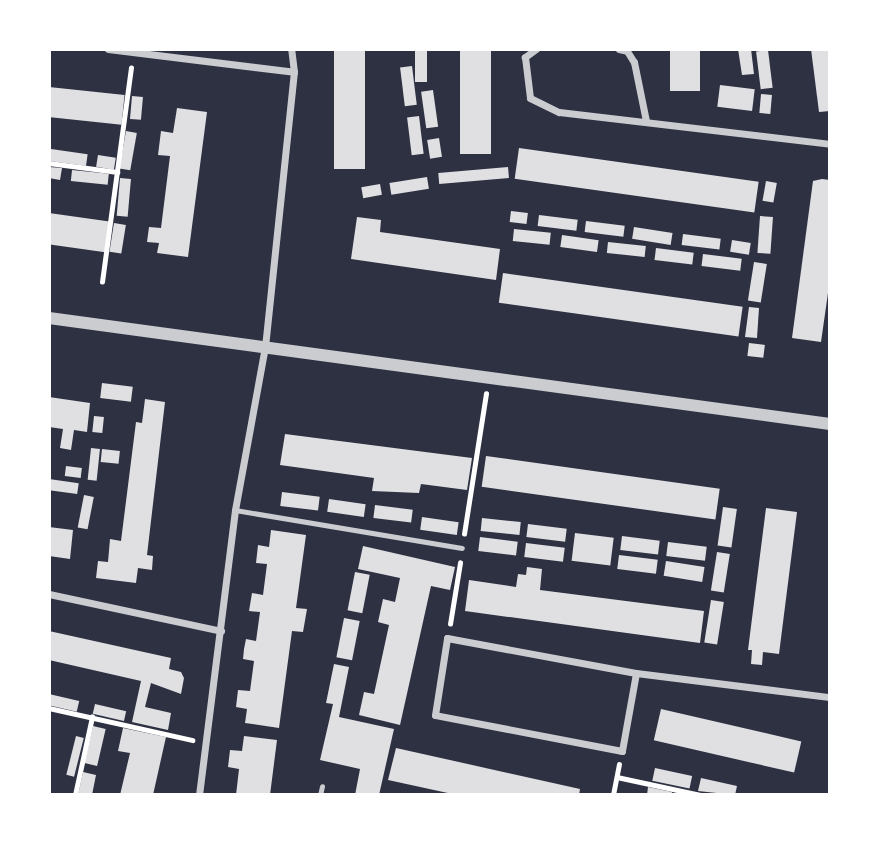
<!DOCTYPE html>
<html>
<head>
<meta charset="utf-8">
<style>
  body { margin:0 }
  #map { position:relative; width:879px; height:844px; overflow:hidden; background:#2d3142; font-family:Mulish,sans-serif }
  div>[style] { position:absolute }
  .building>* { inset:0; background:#e0e0e3; transform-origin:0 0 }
  .path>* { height:4.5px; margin:-2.25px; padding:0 2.25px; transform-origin:2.25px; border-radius:2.25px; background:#fff }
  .service>* { height:5px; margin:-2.5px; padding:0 2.5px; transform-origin:2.5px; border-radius:2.5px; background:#caccd0 }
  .minor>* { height:7px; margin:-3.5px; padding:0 3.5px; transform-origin:3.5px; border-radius:3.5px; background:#caccd0 }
  .tertiary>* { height:12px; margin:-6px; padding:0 6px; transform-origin:6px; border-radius:6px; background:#caccd0 }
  span { translate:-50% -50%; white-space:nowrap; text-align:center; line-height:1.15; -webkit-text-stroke:6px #fff; paint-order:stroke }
  .frame { position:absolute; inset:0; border:51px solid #fff; pointer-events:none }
</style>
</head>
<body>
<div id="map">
  <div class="building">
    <div style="left:334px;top:49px;width:31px;height:120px"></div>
    <div style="left:415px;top:49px;width:12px;height:33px"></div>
    <div style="left:460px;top:49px;width:31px;height:105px"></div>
    <div style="left:670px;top:49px;width:30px;height:42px"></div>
    <div style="clip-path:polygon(738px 49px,751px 49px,754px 74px,742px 75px)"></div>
    <div style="clip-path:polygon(811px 49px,830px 49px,830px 111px,819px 112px)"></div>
    <div style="left:768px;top:50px;width:38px;height:12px;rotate:83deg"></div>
    <div style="left:412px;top:66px;width:39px;height:12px;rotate:83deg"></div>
    <div style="left:720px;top:85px;width:35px;height:22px;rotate:7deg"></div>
    <div style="left:49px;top:87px;width:76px;height:30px;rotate:6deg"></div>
    <div style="left:433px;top:90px;width:37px;height:12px;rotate:82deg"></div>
    <div style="left:761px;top:94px;width:11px;height:19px;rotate:5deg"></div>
    <div style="left:132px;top:96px;width:11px;height:23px;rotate:5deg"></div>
    <div style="clip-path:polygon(177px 108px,207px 112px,188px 257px,157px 253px,159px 243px,147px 242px,149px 227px,161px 228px,170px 156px,158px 155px,161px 131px,173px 133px)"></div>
    <div style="left:419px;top:116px;width:38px;height:12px;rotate:83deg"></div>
    <div style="left:126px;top:131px;width:11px;height:38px;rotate:10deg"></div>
    <div style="left:439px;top:138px;width:19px;height:12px;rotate:81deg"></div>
    <div style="left:519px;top:148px;width:242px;height:31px;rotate:8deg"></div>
    <div style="left:51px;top:149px;width:37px;height:12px;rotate:8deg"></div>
    <div style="left:98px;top:155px;width:18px;height:12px;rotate:9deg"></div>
    <div style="clip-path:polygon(49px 167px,62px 168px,60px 180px,49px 178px)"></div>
    <div style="left:508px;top:167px;width:11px;height:70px;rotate:85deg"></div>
    <div style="left:72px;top:170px;width:37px;height:11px;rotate:6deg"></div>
    <div style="left:427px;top:177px;width:12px;height:38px;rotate:81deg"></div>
    <div style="left:120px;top:178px;width:11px;height:38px;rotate:5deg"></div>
    <div style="clip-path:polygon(822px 179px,830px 180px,830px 279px,821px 342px,792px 338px,813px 181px)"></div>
    <div style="left:766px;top:181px;width:11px;height:20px;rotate:10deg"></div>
    <div style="left:380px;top:184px;width:11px;height:19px;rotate:80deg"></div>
    <div style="left:511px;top:211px;width:17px;height:11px;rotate:7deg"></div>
    <div style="left:49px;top:213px;width:61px;height:31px;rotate:8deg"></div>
    <div style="left:539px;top:215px;width:39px;height:11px;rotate:7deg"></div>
    <div style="left:760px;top:216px;width:13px;height:37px;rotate:4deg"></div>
    <div style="clip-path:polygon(357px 217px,381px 220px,380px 232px,500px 249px,496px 280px,351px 259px)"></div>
    <div style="left:586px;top:221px;width:39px;height:11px;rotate:7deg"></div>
    <div style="left:114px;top:223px;width:12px;height:29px;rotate:9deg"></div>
    <div style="left:634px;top:227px;width:39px;height:12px;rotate:9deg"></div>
    <div style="left:514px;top:229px;width:37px;height:12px;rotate:6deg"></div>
    <div style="left:683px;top:234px;width:38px;height:11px;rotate:7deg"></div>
    <div style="left:562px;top:235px;width:37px;height:12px;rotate:8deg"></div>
    <div style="left:732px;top:240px;width:19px;height:12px;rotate:9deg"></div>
    <div style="left:608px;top:242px;width:38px;height:11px;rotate:6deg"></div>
    <div style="left:656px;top:248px;width:38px;height:12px;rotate:7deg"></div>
    <div style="left:703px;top:254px;width:39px;height:12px;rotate:7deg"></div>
    <div style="left:754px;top:262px;width:13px;height:39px;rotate:9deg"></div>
    <div style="left:503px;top:273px;width:242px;height:30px;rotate:8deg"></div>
    <div style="clip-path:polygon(749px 307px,759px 308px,757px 338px,745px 337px)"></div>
    <div style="left:749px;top:343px;width:16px;height:13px;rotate:7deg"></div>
    <div style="left:102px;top:383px;width:31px;height:15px;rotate:7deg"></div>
    <div style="clip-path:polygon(49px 397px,90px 403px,87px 432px,74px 430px,71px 450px,60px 448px,63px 429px,49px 427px)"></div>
    <div style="clip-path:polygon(145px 399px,165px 402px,147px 555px,153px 556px,152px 570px,138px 568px,136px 583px,96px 578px,98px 561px,108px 562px,110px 539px,121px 541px,136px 422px,142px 423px)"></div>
    <div style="left:94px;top:416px;width:10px;height:16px;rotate:6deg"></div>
    <div style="clip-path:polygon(285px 434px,472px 458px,467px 490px,421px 484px,419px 493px,372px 491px,374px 478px,280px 465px)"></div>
    <div style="left:91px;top:448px;width:9px;height:32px;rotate:6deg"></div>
    <div style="left:102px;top:449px;width:18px;height:13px;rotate:6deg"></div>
    <div style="left:486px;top:456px;width:236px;height:31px;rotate:8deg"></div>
    <div style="left:66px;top:466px;width:16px;height:10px;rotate:7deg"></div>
    <div style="left:49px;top:479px;width:30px;height:11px;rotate:8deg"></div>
    <div style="left:282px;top:492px;width:38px;height:14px;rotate:7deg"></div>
    <div style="left:84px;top:495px;width:10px;height:33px;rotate:11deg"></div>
    <div style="left:329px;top:499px;width:37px;height:13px;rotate:8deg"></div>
    <div style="left:375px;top:505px;width:38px;height:13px;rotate:7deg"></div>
    <div style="left:723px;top:507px;width:14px;height:39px;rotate:8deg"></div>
    <div style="clip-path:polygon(766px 508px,797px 512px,779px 654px,763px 652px,762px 665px,751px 664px,752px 650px,748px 650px)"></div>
    <div style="left:422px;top:517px;width:37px;height:13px;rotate:8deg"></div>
    <div style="left:482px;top:518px;width:39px;height:13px;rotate:6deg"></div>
    <div style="left:528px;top:524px;width:39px;height:13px;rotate:7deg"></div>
    <div style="clip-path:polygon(49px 527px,73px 530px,70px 559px,49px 556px)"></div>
    <div style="clip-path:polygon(271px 530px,306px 535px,296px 608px,307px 609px,303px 632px,292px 631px,279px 728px,245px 723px,247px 709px,236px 707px,238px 690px,250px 691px,254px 661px,243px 659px,244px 649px,246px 639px,256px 641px,260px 612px,249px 611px,252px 593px,263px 595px,267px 564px,256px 563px,258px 545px,269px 547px)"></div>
    <div style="left:575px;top:533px;width:39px;height:28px;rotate:7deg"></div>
    <div style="left:622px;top:536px;width:38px;height:14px;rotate:7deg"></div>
    <div style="left:480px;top:537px;width:38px;height:14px;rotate:7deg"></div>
    <div style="left:668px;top:542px;width:39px;height:14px;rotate:7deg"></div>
    <div style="left:526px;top:543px;width:39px;height:14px;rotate:7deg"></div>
    <div style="clip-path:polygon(363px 546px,455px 567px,450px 590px,431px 586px,400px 725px,359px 715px,364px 692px,374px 694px,389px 625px,378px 622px,383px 599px,395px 602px,400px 578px,358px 569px)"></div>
    <div style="left:717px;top:552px;width:13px;height:39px;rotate:9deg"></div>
    <div style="left:619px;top:555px;width:39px;height:14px;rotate:7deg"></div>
    <div style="left:666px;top:561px;width:39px;height:15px;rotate:9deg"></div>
    <div style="clip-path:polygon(527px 567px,542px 569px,540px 590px,704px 611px,700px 643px,465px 611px,469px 580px,516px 587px,518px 574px,526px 575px)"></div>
    <div style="left:355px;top:572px;width:15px;height:39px;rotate:11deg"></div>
    <div style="left:711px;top:600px;width:13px;height:43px;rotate:9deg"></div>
    <div style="left:344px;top:618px;width:16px;height:40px;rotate:11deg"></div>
    <div style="clip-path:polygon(49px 631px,171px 658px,169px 669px,181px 672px,184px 678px,181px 694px,151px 683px,145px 707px,171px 713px,168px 730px,132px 722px,141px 681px,49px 660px)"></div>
    <div style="clip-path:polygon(334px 664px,349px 667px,339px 717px,394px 729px,379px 795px,355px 795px,360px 769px,320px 760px,333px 704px,326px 703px)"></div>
    <div style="left:49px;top:694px;width:31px;height:11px;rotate:13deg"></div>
    <div style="left:95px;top:704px;width:32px;height:10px;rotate:13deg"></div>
    <div style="left:661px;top:709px;width:144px;height:32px;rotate:13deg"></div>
    <div style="left:93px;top:726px;width:13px;height:38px;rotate:13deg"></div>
    <div style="clip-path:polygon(123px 728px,166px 737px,153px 795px,120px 795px,130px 753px,118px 751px)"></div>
    <div style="left:76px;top:736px;width:8px;height:40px;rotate:14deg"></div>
    <div style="clip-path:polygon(244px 736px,277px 740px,270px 795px,236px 795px,239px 769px,228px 767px,230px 750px,242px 751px)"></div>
    <div style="clip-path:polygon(396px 748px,580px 789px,579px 795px,457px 795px,388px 780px)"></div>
    <div style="left:655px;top:768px;width:38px;height:13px;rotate:12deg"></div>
    <div style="clip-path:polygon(83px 772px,96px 775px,92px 795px,78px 795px)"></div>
    <div style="clip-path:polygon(701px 778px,737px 786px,735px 795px,698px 791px)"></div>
    <div style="clip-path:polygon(648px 787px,672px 792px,671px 795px,647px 795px)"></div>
  </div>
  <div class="path">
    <div style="left:49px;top:163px;width:69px;rotate:7.5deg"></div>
    <div style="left:102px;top:282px;width:216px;rotate:-82.3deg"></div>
    <div style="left:464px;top:534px;width:142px;rotate:-81.1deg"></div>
    <div style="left:450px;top:624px;width:62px;rotate:-80.7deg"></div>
    <div style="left:49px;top:708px;width:147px;rotate:12.6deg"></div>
    <div style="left:617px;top:777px;width:85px;rotate:12.2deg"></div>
    <div style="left:75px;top:795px;width:80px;rotate:-77.7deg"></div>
    <div style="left:613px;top:795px;width:31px;rotate:-79deg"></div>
  </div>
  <div class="service">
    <div style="left:235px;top:510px;width:230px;rotate:9.5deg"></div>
    <div style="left:320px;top:795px;width:9px;rotate:-77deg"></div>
  </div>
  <div class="minor">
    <div style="left:108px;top:49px;width:187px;rotate:7deg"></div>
    <div style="left:536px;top:49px;width:14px;rotate:144deg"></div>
    <div style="left:525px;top:57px;width:41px;rotate:83deg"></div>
    <div style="left:530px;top:98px;width:32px;rotate:26deg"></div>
    <div style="left:559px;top:112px;width:273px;rotate:6.7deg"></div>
    <div style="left:619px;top:49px;width:8px;rotate:14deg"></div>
    <div style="left:627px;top:51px;width:13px;rotate:58deg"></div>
    <div style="left:634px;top:62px;width:60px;rotate:78.5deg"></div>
    <div style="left:49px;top:594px;width:176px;rotate:12.1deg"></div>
    <div style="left:636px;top:673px;width:79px;rotate:100.2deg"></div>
    <div style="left:622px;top:751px;width:190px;rotate:-169.1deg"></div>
    <div style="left:435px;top:715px;width:78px;rotate:-81.1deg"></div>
    <div style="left:447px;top:638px;width:192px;rotate:10.5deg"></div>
    <div style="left:636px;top:673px;width:195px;rotate:7.1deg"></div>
    <div style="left:199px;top:795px;width:287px;rotate:-82.8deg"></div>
    <div style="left:235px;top:510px;width:166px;rotate:-79.6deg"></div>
    <div style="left:265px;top:347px;width:277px;rotate:-84deg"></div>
    <div style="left:294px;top:72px;width:23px;rotate:-97deg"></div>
  </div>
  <div class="tertiary">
    <div style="left:49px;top:318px;width:788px;rotate:7.73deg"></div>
  </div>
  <div class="frame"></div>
</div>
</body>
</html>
